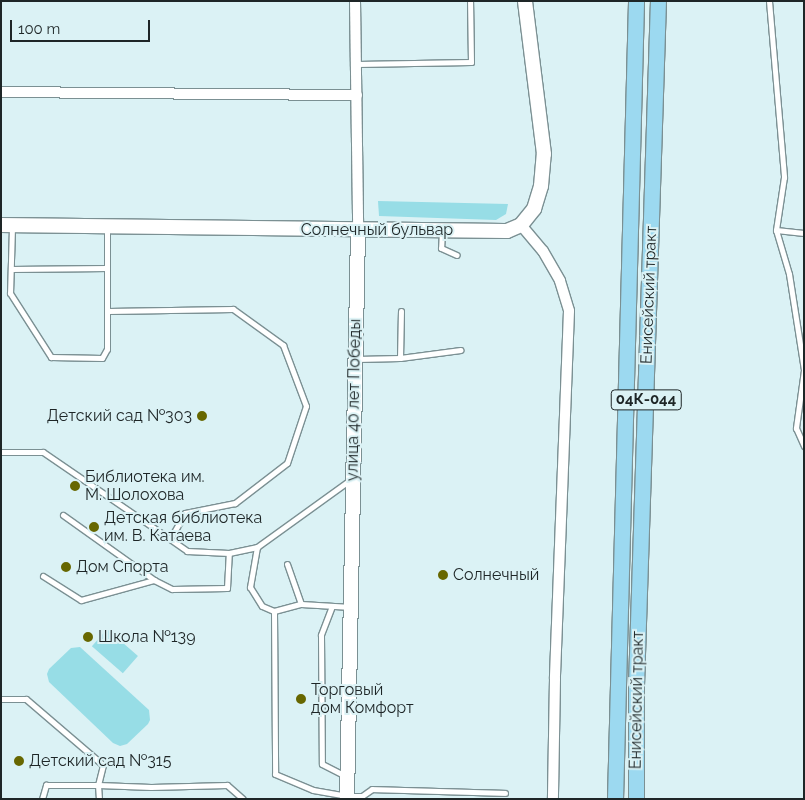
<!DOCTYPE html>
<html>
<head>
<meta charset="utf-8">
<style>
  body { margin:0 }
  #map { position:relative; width:805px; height:800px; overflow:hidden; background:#dbf2f5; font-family:Raleway,sans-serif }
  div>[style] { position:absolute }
  .green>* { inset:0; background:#97dde6; transform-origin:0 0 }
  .roads { filter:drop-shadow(1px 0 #7b9093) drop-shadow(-1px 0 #7b9093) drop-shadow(0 1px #7b9093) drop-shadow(0 -1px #7b9093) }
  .lane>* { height:5px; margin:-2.5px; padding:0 2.5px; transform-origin:2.5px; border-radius:2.5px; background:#fff }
  .street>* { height:10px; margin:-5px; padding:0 5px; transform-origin:5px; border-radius:5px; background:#fff }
  .secondary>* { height:14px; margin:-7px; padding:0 7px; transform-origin:7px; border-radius:7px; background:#fff }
  .primary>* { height:15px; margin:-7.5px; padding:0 7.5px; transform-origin:7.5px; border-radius:7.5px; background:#9cd9f0 }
  .dots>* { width:14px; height:14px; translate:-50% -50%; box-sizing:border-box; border:2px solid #dbf2f5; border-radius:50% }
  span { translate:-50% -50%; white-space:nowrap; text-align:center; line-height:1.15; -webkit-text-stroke:4px #dbf2f5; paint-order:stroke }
  .shield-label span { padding:1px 4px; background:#dbf2f5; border:1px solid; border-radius:4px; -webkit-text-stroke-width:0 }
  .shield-label { font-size:15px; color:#1e2627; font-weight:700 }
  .street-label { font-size:16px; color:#1e2627 }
  .poi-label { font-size:16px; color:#1e2627 }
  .right { translate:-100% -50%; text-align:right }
  .left { translate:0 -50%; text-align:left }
  .frame { position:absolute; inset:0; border:2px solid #1e2627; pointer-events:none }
  .scale { position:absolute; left:10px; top:20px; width:140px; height:22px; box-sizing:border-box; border:2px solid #1e2627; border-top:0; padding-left:6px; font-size:15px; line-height:18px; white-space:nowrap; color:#1e2627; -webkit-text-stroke:4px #dbf2f5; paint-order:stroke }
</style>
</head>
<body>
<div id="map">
  <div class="green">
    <div style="clip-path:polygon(378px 201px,508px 204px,506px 214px,496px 220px,379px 216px)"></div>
    <div style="left:107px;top:629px;width:41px;height:23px;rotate:41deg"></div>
    <div style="clip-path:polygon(80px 647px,149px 710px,150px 720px,148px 724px,127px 744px,120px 746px,113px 743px,49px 682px,47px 674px,49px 669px,71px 648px)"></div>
  </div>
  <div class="roads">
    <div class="lane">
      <div style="left:769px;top:1px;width:177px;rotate:85.1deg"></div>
      <div style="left:784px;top:177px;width:54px;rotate:98.6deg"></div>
      <div style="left:776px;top:230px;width:46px;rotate:73.5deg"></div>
      <div style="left:789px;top:274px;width:97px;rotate:81.1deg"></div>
      <div style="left:804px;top:370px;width:59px;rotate:97.9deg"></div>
      <div style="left:796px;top:428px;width:20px;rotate:66deg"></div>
      <div style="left:357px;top:64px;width:114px;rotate:-1deg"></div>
      <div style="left:471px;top:62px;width:61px;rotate:-90.9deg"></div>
      <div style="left:12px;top:227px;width:66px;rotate:91.7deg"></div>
      <div style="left:10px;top:293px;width:76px;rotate:57.4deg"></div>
      <div style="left:51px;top:357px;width:51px;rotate:1.1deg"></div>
      <div style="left:102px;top:358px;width:10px;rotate:-61deg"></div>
      <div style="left:107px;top:349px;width:121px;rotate:-90deg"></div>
      <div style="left:776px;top:230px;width:28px;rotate:6deg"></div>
      <div style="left:442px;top:231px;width:17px;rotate:93deg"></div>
      <div style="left:441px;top:248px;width:17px;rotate:24deg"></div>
      <div style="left:11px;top:269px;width:96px;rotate:-0.6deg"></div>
      <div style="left:108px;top:311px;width:125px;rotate:-0.9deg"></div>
      <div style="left:233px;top:309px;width:62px;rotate:35.8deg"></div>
      <div style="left:283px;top:345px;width:65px;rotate:69.3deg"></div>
      <div style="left:306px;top:406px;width:60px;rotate:108.4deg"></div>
      <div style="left:287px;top:463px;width:66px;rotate:142.4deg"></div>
      <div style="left:235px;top:503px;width:51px;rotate:168.7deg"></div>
      <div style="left:185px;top:513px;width:30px;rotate:120deg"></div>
      <div style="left:170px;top:539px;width:21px;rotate:35deg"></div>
      <div style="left:187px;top:551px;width:42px;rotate:2.7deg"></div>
      <div style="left:229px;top:553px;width:29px;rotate:-12deg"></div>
      <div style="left:400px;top:358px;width:47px;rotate:-88.8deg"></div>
      <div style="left:357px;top:359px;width:43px;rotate:-1.3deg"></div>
      <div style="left:400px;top:358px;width:61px;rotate:-7.6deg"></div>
      <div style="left:1px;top:452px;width:42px"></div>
      <div style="left:43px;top:452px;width:154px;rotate:34.4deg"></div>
      <div style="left:350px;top:480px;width:115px;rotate:144.2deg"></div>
      <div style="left:257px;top:547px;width:41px;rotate:99.9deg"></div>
      <div style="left:250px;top:587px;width:22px;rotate:58deg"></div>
      <div style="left:262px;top:606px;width:13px;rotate:23deg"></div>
      <div style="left:274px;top:611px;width:28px;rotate:-15deg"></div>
      <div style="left:301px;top:604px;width:50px;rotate:3.4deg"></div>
      <div style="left:63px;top:515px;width:112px;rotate:35.5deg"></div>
      <div style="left:154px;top:580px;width:20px;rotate:27deg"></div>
      <div style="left:172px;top:589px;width:55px;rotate:-1deg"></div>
      <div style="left:227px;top:588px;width:35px;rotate:-87deg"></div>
      <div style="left:287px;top:564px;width:42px;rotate:70.7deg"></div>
      <div style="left:43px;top:576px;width:45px;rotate:32.3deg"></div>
      <div style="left:81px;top:600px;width:76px;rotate:-15.3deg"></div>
      <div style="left:332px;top:606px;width:31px;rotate:111deg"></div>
      <div style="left:321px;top:635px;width:129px;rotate:89.6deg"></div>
      <div style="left:322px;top:764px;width:27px;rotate:27deg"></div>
      <div style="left:274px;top:611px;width:163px;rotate:89.6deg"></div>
      <div style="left:275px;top:774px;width:41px;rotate:22.8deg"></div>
      <div style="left:313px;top:790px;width:35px;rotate:10deg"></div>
      <div style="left:347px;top:796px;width:15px"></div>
      <div style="left:362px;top:796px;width:12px;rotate:-35deg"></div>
      <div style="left:372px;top:789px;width:133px;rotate:1.7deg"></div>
      <div style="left:1px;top:699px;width:25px"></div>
      <div style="left:26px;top:699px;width:101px;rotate:40.6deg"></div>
      <div style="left:103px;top:765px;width:21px;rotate:104deg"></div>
      <div style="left:98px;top:785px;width:53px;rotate:2.2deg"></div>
      <div style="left:151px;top:787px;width:76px;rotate:-1.5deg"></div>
      <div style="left:227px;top:785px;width:21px;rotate:41deg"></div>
      <div style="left:42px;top:799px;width:15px;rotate:-74deg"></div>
      <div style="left:46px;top:785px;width:52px"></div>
      <div style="left:98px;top:785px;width:14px;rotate:86deg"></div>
    </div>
    <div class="street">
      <div style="left:355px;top:1px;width:229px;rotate:89.2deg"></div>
      <div style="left:1px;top:92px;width:356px;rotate:0.5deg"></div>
      <div style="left:521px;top:225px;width:34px;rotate:50deg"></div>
      <div style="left:543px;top:251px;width:34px;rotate:60deg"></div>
      <div style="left:560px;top:281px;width:31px;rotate:73deg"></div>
      <div style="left:569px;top:311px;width:368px;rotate:92.2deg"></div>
      <div style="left:555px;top:679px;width:120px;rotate:91deg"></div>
    </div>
    <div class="secondary">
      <div style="left:1px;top:225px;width:506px;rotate:0.68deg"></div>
      <div style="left:507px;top:231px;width:15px;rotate:-23deg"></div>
      <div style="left:521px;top:225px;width:21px;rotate:-51deg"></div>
      <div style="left:534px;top:209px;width:24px;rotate:-73deg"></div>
      <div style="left:541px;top:186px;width:32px;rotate:-85deg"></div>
      <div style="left:544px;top:154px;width:154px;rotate:-97.1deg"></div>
      <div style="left:347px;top:799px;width:569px;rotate:-88.89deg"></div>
    </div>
    <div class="primary">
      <div style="left:615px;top:799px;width:798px;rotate:-88.49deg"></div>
      <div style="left:636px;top:799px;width:114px;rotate:-90deg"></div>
      <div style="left:636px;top:685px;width:684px;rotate:-88.16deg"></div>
    </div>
  </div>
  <div class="dots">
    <div style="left:202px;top:416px;background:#676700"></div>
    <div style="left:75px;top:486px;background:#676700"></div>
    <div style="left:94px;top:527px;background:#676700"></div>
    <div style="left:66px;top:567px;background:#676700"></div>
    <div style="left:443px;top:575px;background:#676700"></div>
    <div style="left:88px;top:637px;background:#676700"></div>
    <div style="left:301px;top:699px;background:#676700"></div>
    <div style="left:19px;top:761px;background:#676700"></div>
  </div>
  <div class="shield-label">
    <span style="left:646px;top:400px">04К-044</span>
  </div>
  <div class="street-label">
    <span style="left:377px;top:230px">Солнечный бульвар</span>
    <span style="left:649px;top:295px;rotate:-88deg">Енисейский тракт</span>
    <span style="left:354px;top:400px;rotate:-89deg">улица 40 лет Победы</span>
    <span style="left:637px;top:700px;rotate:-89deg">Енисейский тракт</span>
  </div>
  <div class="poi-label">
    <span class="right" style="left:192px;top:416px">Детский сад №303</span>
    <span class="left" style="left:85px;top:486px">Библиотека им.<br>М. Шолохова</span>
    <span class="left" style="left:104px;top:527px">Детская библиотека<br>им. В. Катаева</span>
    <span class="left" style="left:76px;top:567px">Дом Спорта</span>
    <span class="left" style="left:453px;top:575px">Солнечный</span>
    <span class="left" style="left:98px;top:637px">Школа №139</span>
    <span class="left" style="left:311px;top:699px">Торговый<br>дом Комфорт</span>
    <span class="left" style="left:29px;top:761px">Детский сад №315</span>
  </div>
  <div class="frame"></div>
  <div class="scale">100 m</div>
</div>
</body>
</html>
